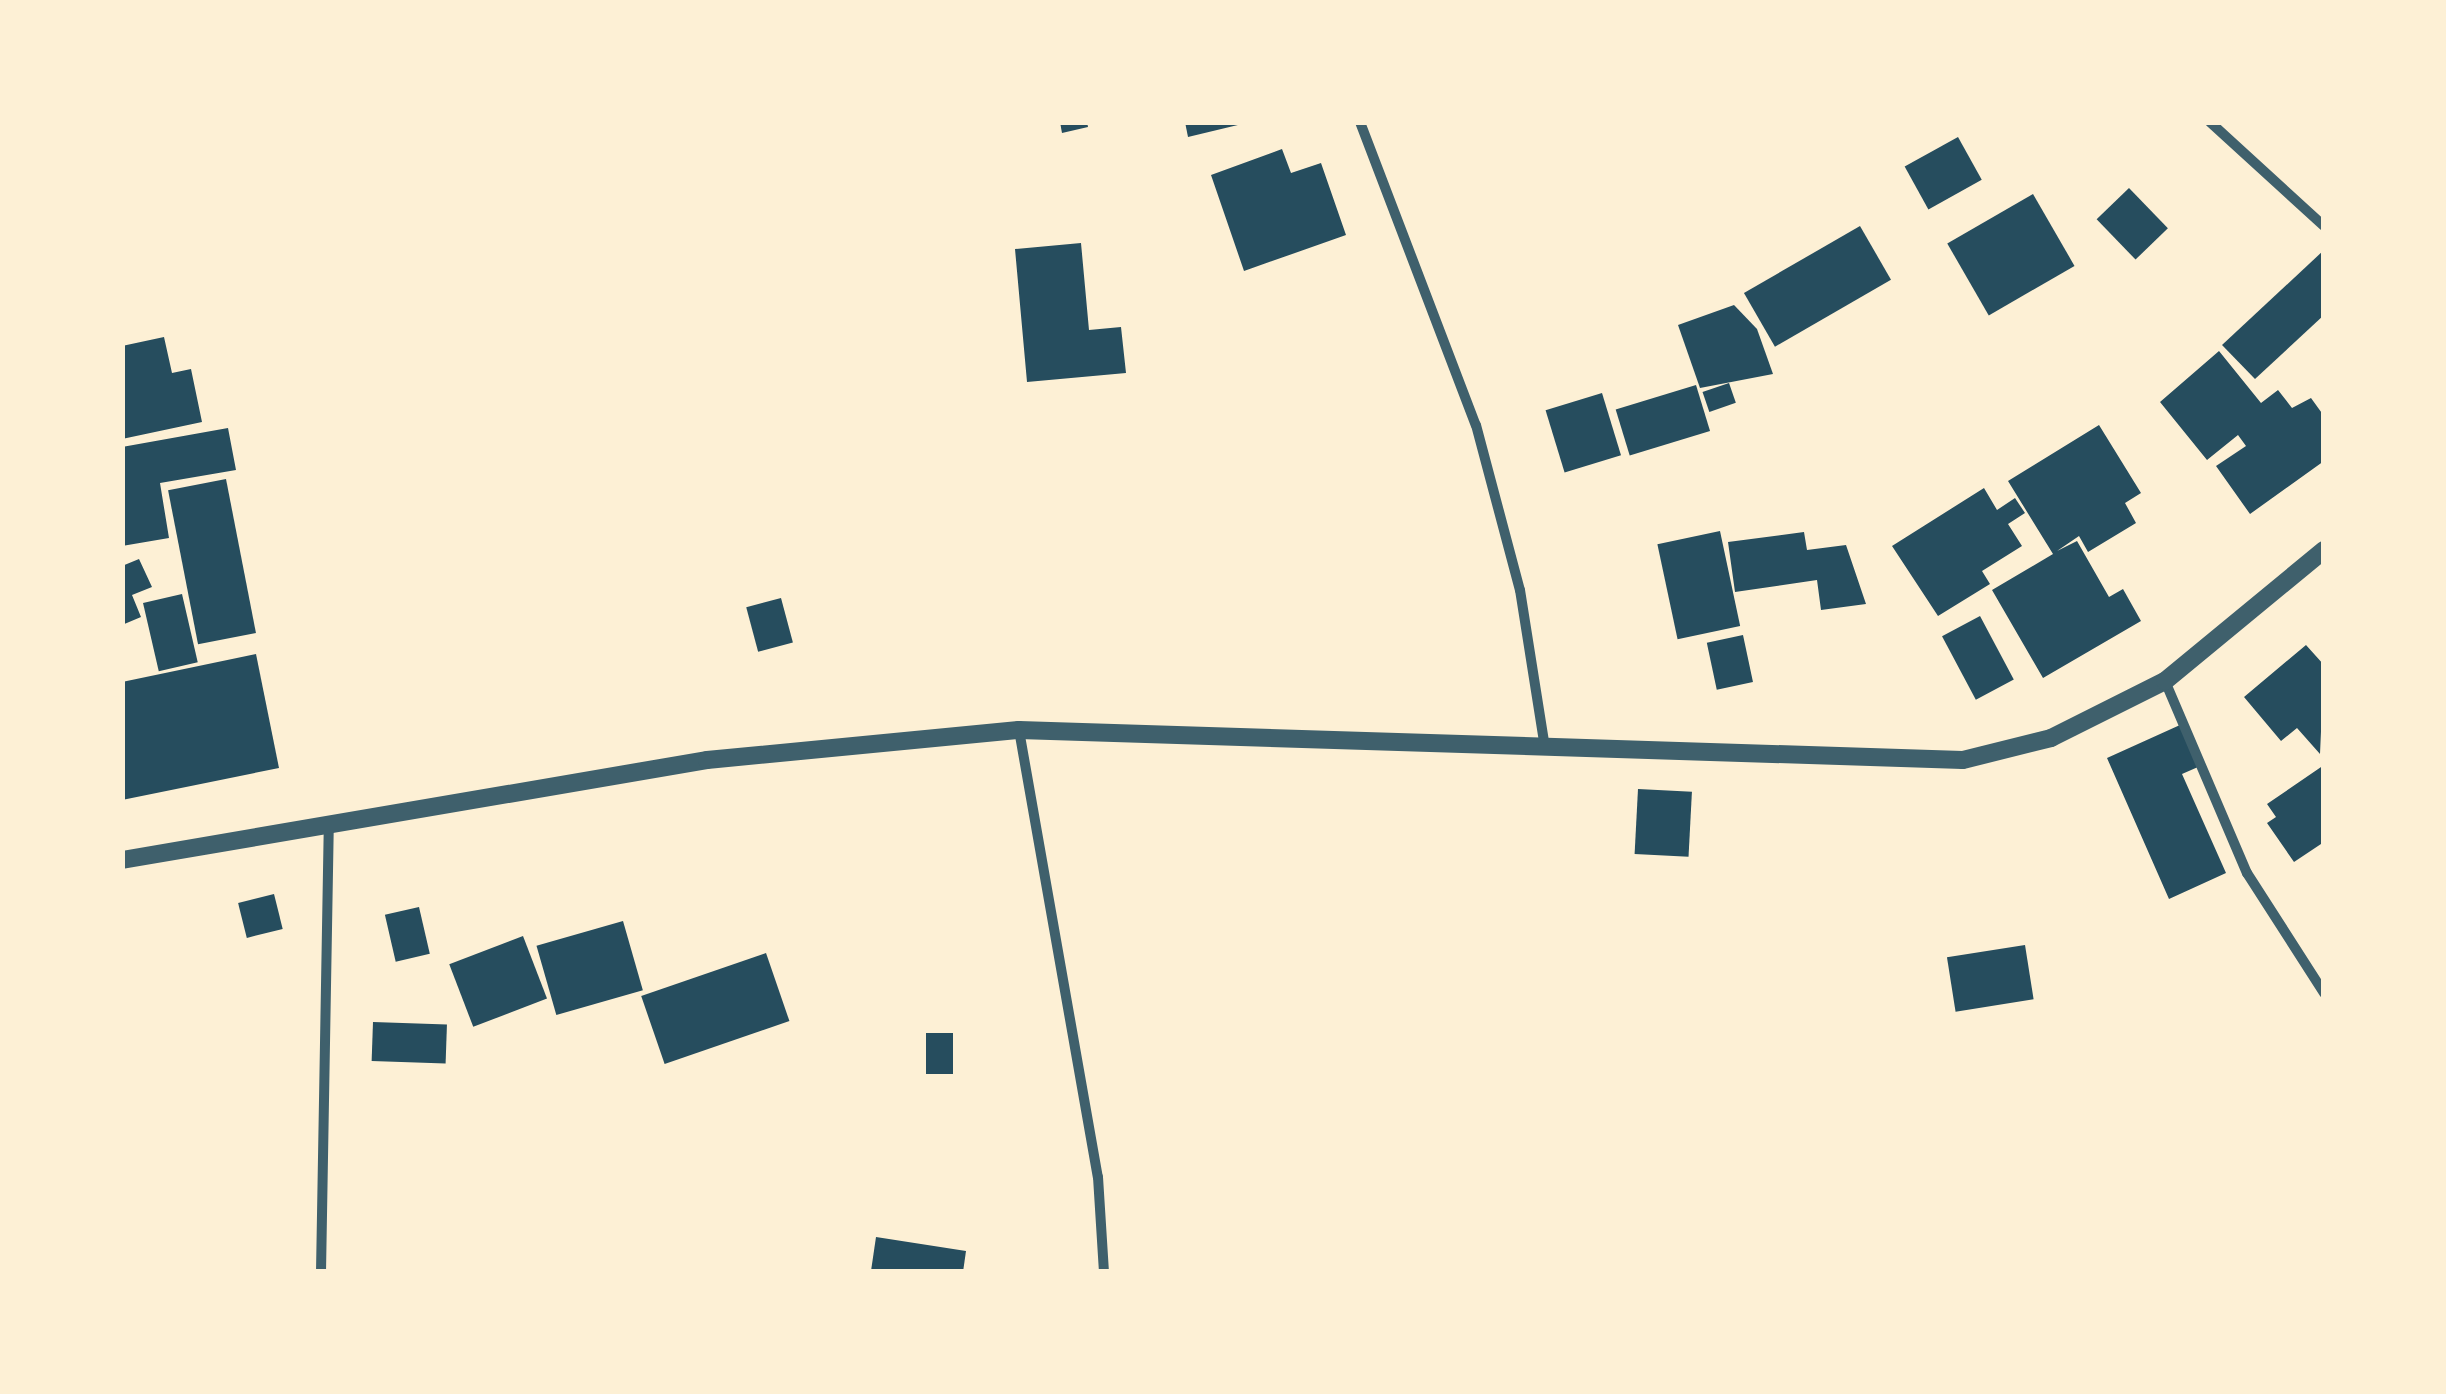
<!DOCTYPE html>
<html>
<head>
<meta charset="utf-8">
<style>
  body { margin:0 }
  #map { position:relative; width:2446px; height:1394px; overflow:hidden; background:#fdf0d5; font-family:Literata,serif }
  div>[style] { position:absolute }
  .building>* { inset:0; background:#264d5e; transform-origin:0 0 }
  .minor>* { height:10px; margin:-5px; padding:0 5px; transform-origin:5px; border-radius:5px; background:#3f606c }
  .tertiary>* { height:18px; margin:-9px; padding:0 9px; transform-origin:9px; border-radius:9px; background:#3f606c }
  span { translate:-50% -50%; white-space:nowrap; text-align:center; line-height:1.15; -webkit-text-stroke:10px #fdf0d5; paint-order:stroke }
  .frame { position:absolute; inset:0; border:125px solid #fdf0d5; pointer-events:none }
</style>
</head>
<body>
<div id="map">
  <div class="building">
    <div style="clip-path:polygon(1060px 122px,1087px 122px,1088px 127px,1062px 133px)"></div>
    <div style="clip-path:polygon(1185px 122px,1242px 122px,1242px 124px,1188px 137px)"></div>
    <div style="left:1958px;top:137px;width:49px;height:61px;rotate:61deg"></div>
    <div style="clip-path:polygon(1282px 149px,1291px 173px,1321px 163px,1346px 235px,1244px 271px,1211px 175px)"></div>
    <div style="left:2129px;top:188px;width:56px;height:45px;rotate:46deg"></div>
    <div style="left:2033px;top:194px;width:83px;height:99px;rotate:60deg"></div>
    <div style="left:1860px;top:226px;width:62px;height:134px;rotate:60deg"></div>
    <div style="clip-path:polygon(1081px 243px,1089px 330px,1121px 327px,1126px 373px,1027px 382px,1015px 249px)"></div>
    <div style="clip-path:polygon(2324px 250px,2324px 315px,2255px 379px,2222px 345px)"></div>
    <div style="clip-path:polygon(1734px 305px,1757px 329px,1773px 374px,1700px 388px,1678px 325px)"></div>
    <div style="clip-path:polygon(164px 337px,172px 373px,191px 369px,202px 422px,122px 439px,122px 346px)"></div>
    <div style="clip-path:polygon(2219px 351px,2261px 403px,2278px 390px,2292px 408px,2311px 398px,2324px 416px,2324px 461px,2250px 514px,2216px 466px,2246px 446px,2238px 435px,2207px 460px,2160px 402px)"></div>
    <div style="left:1729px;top:383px;width:21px;height:28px;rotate:71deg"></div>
    <div style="left:1696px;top:385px;width:48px;height:84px;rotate:73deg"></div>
    <div style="left:1602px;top:393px;width:65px;height:59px;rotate:73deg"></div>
    <div style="clip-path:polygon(2099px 425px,2141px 493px,2125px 503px,2136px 523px,2088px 552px,2079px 536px,2057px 551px,2077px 541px,2109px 597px,2123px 589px,2141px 621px,2043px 678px,1992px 590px,2053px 554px,2008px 481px)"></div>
    <div style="clip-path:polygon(228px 428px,236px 470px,160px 483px,169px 538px,122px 546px,122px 447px)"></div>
    <div style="left:226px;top:479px;width:157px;height:59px;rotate:79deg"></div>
    <div style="clip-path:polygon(1984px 488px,1997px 510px,2015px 498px,2025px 513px,2008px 524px,2022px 546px,1982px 571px,1990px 584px,1938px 616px,1892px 546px)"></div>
    <div style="left:1720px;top:531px;width:97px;height:64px;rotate:78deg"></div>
    <div style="clip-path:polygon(1804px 532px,1807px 550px,1846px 545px,1866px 604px,1821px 610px,1817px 580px,1735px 592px,1728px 542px)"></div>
    <div style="clip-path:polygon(139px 559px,152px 587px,132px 595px,141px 617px,122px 625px,122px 566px)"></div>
    <div style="left:182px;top:594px;width:70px;height:40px;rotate:77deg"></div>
    <div style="left:781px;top:598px;width:46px;height:36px;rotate:75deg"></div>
    <div style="left:1980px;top:616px;width:72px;height:43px;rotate:62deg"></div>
    <div style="left:1743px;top:635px;width:48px;height:37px;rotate:78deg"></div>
    <div style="clip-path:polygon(2306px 645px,2324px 665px,2320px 754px,2297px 728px,2281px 741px,2244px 697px)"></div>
    <div style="clip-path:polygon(256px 654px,279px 768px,122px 800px,122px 682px)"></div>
    <div style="clip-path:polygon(2180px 725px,2198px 767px,2182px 774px,2226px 873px,2169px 899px,2107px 758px)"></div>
    <div style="clip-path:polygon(2324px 765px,2324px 842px,2294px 862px,2267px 823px,2276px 817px,2267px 804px)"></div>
    <div style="left:1638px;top:789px;width:54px;height:65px;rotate:3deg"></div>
    <div style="left:274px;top:894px;width:36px;height:37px;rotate:76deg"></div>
    <div style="left:419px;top:907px;width:48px;height:35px;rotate:77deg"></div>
    <div style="left:623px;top:921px;width:72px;height:90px;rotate:74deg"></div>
    <div style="left:523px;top:936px;width:67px;height:79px;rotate:69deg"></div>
    <div style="left:2025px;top:945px;width:55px;height:79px;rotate:81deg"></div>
    <div style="left:766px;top:953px;width:72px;height:132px;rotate:71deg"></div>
    <div style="left:373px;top:1022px;width:74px;height:39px;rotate:2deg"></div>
    <div style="left:926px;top:1033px;width:27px;height:41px"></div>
    <div style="clip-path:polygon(876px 1237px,966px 1251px,963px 1272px,871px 1271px)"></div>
  </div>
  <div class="minor">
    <div style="left:1360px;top:122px;width:324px;rotate:69.1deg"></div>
    <div style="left:1476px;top:425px;width:171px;rotate:75.1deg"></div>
    <div style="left:1520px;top:590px;width:153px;rotate:81deg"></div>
    <div style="left:2210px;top:122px;width:154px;rotate:42.4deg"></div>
    <div style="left:2165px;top:681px;width:209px;rotate:66.9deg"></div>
    <div style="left:2247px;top:873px;width:143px;rotate:57.3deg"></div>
    <div style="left:1019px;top:730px;width:454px;rotate:80deg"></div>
    <div style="left:1098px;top:1177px;width:95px;rotate:86.4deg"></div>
    <div style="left:321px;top:1272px;width:443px;rotate:-89deg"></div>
  </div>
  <div class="tertiary">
    <div style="left:122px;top:860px;width:593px;rotate:-9.7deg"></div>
    <div style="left:707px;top:760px;width:313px;rotate:-5.5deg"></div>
    <div style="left:1019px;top:730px;width:944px;rotate:1.82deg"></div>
    <div style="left:1963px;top:760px;width:91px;rotate:-14deg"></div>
    <div style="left:2051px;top:738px;width:127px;rotate:-26.6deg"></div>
    <div style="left:2165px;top:681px;width:206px;rotate:-39.5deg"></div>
  </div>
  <div class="frame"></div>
</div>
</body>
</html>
